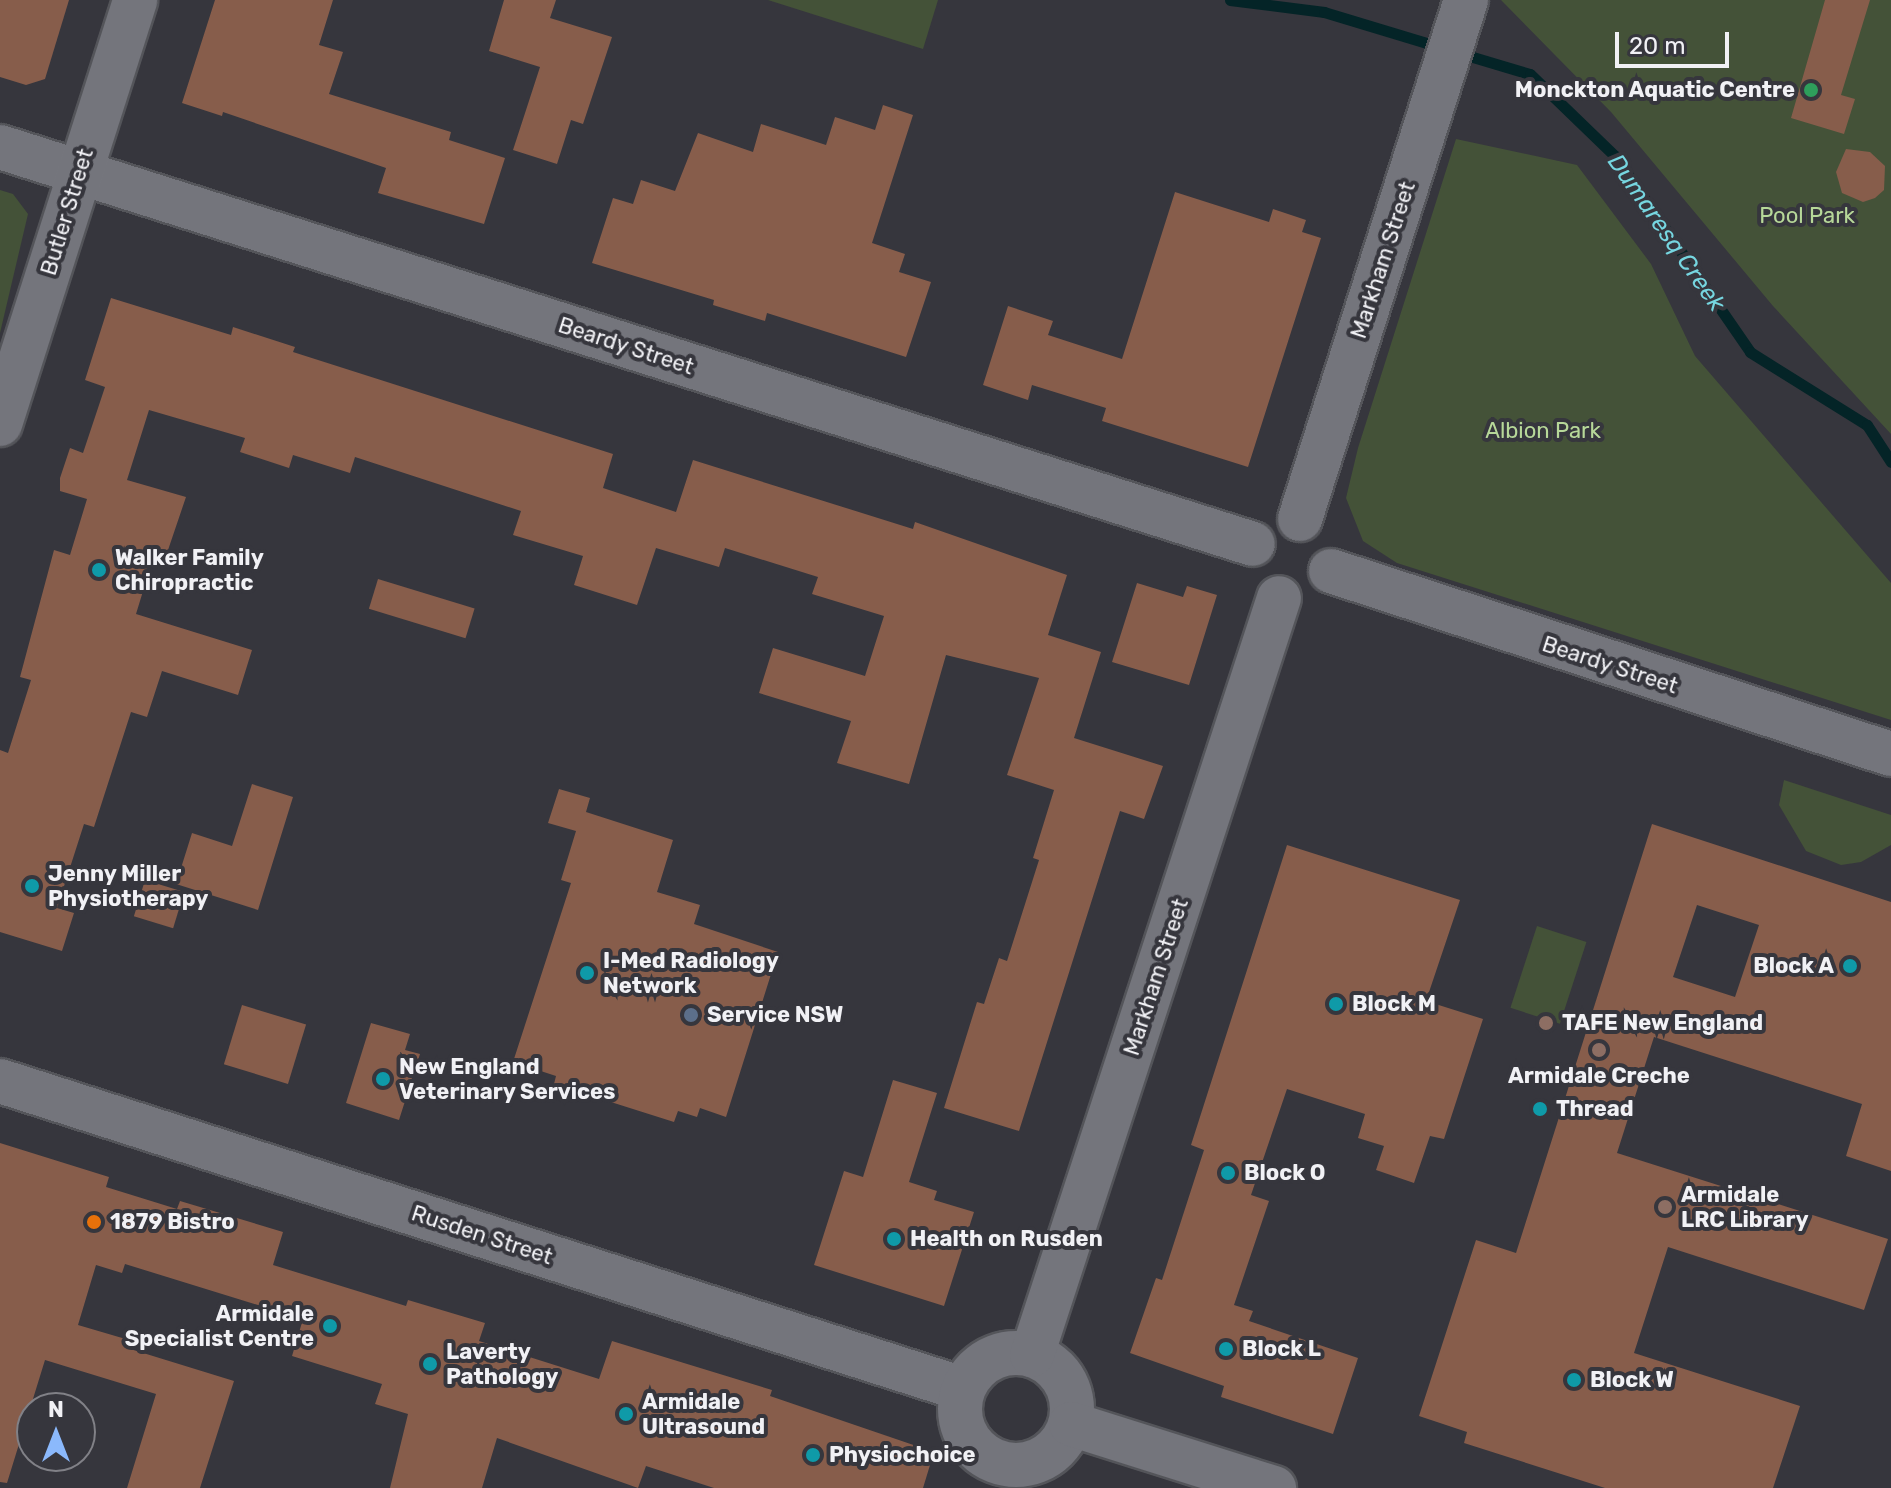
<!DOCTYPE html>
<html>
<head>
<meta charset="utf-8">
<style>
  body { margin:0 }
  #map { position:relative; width:1891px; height:1488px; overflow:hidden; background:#36363d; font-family:Rubik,sans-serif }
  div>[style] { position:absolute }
  .green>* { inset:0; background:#445238; transform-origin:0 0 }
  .stream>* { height:11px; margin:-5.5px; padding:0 5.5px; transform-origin:5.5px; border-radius:5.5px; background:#042427 }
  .building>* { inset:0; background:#875d4b; transform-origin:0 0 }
  .roads { filter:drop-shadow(2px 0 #54555a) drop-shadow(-2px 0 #54555a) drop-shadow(0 2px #54555a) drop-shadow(0 -2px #54555a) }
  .minor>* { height:44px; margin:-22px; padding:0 22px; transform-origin:22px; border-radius:22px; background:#74757c }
  .minor>.ring { margin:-22px; padding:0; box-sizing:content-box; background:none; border:44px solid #74757c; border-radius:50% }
  .dots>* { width:22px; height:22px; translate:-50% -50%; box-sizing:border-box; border:4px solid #36363d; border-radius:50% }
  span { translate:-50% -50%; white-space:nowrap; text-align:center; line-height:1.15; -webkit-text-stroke:8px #36363d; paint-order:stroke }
  .poi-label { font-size:22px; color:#f1f1f5; font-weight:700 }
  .right { translate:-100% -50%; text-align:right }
  .left { translate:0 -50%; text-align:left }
  .street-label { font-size:22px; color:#f1f1f5 }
  .park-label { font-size:22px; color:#b7d899 }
  .water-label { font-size:24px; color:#76d6e0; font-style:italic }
  .north { position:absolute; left:16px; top:1392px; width:80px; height:80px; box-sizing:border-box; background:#36363d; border:2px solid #818187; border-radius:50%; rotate:0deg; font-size:22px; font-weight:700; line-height:32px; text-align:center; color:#f1f1f5 }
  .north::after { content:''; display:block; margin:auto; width:28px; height:36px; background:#8bb9fc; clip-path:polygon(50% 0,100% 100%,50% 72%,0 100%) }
  .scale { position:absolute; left:1615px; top:32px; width:114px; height:36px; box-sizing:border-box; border:4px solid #f1f1f5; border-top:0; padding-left:10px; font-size:24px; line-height:28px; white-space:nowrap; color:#f1f1f5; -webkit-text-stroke:6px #36363d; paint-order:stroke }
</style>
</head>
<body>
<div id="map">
  <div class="green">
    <div style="clip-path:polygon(768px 0,938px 0,923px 49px)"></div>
    <div style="clip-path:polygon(1501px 0,1891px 0,1891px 434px,1773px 306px,1611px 112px)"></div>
    <div style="clip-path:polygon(1456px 139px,1577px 165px,1651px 264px,1695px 356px,1891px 583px,1891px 720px,1397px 563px,1363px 541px,1346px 498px,1358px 448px)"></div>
    <div style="clip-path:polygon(0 190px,13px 194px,28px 214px,0 333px)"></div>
    <div style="clip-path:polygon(1784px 780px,1891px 815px,1891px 845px,1861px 862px,1841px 865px,1806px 851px,1779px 805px)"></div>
    <div style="left:1537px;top:926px;width:52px;height:86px;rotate:18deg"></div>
  </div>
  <div class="stream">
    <div style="left:1230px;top:0;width:95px;rotate:7.3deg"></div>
    <div style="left:1324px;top:12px;width:121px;rotate:16.8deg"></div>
    <div style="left:1456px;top:52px;width:77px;rotate:16.6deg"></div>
    <div style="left:1530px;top:74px;width:118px;rotate:44deg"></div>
    <div style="left:1615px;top:156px;width:238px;rotate:55.4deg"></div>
    <div style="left:1750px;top:352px;width:138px;rotate:32deg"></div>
    <div style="left:1867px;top:425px;width:44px;rotate:57deg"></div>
  </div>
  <div class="building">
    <div style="clip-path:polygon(0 0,69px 0,45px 79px,26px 85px,0 77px)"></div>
    <div style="clip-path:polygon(215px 0,333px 0,319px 45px,343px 52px,329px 94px,451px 132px,449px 140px,505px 158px,484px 224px,378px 193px,386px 168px,223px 112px,222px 116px,182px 103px)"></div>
    <div style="clip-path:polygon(504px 0,556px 0,550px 18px,612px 37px,583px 124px,571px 120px,557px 164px,513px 150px,540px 67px,489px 51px)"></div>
    <div style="clip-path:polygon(1825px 0,1870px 0,1841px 95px,1855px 99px,1844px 134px,1791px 118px)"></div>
    <div style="clip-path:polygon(883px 105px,913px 115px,872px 243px,905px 254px,899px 272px,931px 282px,906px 357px,767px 313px,765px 321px,713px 305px,714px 300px,592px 263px,613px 198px,633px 204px,641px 180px,675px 191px,698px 133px,753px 152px,761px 124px,826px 145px,835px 117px,875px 130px)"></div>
    <div style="clip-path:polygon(1846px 149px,1870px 152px,1885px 166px,1884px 190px,1875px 198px,1863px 202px,1842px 193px,1836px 172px)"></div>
    <div style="clip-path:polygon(1175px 192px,1269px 222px,1273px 209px,1306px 220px,1302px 232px,1321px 238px,1248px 467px,1102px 421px,1106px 408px,1032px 385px,1028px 400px,983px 385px,1008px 306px,1053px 321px,1048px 335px,1122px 359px)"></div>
    <div style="clip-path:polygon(111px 298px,231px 335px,233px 327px,295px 347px,293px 352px,613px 454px,603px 488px,676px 512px,693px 460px,913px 529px,915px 522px,1067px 575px,1048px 635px,1101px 652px,1074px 738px,1163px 766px,1144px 819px,1120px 811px,1019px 1131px,944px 1108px,977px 1002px,984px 1004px,999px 958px,1007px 961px,1039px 860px,1033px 858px,1054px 790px,1007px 775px,1039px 678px,946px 655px,909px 784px,837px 763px,851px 721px,759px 693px,773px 648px,865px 676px,884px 616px,812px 594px,818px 577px,725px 548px,719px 567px,656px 548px,637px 605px,574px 585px,583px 556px,513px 535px,521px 511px,355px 457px,350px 473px,293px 455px,289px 468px,240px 452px,245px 438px,149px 410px,127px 480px,186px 497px,166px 556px,155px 552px,136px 614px,252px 650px,238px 695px,162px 671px,147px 717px,131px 712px,94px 827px,84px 824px,57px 908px,74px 913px,62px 951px,0 932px,0 750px,8px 753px,31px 680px,20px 677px,54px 550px,70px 555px,87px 499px,60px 491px,60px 478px,70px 448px,83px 453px,105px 387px,85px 380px)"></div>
    <div style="left:378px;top:579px;width:101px;height:31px;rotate:17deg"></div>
    <div style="clip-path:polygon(1137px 583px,1183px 597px,1187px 586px,1217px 595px,1189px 685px,1112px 662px)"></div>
    <div style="clip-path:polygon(252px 784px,293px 797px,258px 910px,176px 884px,192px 833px,232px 846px)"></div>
    <div style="clip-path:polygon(559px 789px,590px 798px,586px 812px,673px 840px,657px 892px,700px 905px,694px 924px,778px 952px,726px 1117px,700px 1108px,697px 1117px,678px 1111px,674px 1122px,554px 1084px,556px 1076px,513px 1062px,571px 883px,561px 880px,576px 831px,548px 823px)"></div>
    <div style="clip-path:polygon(evenodd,1652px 824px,1891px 902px,1891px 1171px,1846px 1156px,1862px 1104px,1654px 1037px,1617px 1153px,1888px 1239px,1864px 1310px,1668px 1247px,1634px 1353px,1800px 1406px,1773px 1488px,1605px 1488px,1464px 1443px,1467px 1432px,1419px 1416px,1476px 1240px,1516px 1253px,1652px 824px,1697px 905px,1759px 925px,1735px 997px,1673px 977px,1697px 905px)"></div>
    <div style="clip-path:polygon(1287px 845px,1460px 900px,1426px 1001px,1483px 1019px,1444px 1139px,1430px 1136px,1414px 1183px,1376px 1170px,1384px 1146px,1358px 1138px,1365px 1114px,1287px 1089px,1251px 1195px,1269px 1201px,1234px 1305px,1253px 1311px,1249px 1321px,1358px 1358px,1333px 1434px,1221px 1397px,1224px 1386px,1130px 1353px,1156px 1278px,1162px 1280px,1204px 1150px,1191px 1145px)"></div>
    <div style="left:145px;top:880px;width:41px;height:38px;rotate:17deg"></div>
    <div style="left:242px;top:1005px;width:67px;height:62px;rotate:17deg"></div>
    <div style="clip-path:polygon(371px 1023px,410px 1034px,405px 1050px,420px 1054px,399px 1120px,346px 1103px)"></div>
    <div style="clip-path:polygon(893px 1080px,937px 1093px,909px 1182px,937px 1191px,934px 1200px,974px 1212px,944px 1306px,814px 1265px,844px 1171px,863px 1177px)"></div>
    <div style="clip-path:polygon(0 1143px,109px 1177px,106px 1187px,177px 1209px,180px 1201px,283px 1232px,273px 1265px,406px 1306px,408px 1300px,485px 1323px,479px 1341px,599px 1379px,612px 1341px,772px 1390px,770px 1396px,934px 1452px,923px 1488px,714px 1488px,646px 1466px,638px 1488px,497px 1438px,482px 1488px,390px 1488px,408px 1414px,375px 1404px,382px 1384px,292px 1356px,303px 1319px,125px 1264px,122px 1273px,96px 1265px,78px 1325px,129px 1340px,127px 1348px,234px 1381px,200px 1488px,127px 1488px,156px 1394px,45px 1360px,7px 1483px,0 1482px)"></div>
  </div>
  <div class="roads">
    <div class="minor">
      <div style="left:0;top:147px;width:1314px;rotate:17.58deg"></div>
      <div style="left:0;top:424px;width:445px;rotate:-72.3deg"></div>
      <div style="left:1300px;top:519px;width:545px;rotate:-72.26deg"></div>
      <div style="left:1331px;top:571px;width:589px;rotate:18.1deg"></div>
      <div style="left:0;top:1081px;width:1011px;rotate:17.74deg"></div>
      <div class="ring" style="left:960px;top:1353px;width:68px;height:68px"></div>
      <div style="left:1032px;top:1355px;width:796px;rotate:-71.93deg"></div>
      <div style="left:1071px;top:1424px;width:213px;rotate:17.5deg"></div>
    </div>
  </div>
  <div class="dots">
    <div style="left:1811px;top:90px;background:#2e9e5b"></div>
    <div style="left:99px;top:570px;background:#0f9aa8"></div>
    <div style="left:32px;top:886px;background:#0f9aa8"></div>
    <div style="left:1850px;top:966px;background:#0f9aa8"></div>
    <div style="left:587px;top:973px;background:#0f9aa8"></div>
    <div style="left:1336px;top:1004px;background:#0f9aa8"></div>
    <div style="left:691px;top:1015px;background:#5c6f8a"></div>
    <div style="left:1546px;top:1023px;background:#8d6e63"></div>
    <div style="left:1599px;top:1050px;background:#8d6e63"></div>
    <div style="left:383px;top:1079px;background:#0f9aa8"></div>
    <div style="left:1540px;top:1109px;background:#0f9aa8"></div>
    <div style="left:1228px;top:1173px;background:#0f9aa8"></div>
    <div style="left:1665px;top:1207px;background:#8d6e63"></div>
    <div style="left:94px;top:1222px;background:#e8710a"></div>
    <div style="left:894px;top:1239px;background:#0f9aa8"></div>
    <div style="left:330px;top:1326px;background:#0f9aa8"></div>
    <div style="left:1226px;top:1349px;background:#0f9aa8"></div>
    <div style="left:430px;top:1364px;background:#0f9aa8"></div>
    <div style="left:1574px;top:1380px;background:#0f9aa8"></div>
    <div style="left:626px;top:1414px;background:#0f9aa8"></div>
    <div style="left:813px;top:1455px;background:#0f9aa8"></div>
  </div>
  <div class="poi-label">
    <span class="right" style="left:1795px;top:90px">Monckton Aquatic Centre</span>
    <span class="left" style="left:115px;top:570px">Walker Family<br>Chiropractic</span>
    <span class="left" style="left:48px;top:886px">Jenny Miller<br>Physiotherapy</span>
    <span class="left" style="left:603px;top:973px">I-Med Radiology<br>Network</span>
    <span class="right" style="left:1834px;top:966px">Block A</span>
    <span class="left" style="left:1352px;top:1004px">Block M</span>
    <span class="left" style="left:707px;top:1015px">Service NSW</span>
    <span class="left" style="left:1562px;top:1023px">TAFE New England</span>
    <span class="left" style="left:399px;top:1079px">New England<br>Veterinary Services</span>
    <span style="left:1599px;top:1076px">Armidale Creche</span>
    <span class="left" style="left:1556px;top:1109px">Thread</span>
    <span class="left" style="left:1244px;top:1173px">Block O</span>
    <span class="left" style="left:1681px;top:1207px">Armidale<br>LRC Library</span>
    <span class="left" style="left:110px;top:1222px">1879 Bistro</span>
    <span class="left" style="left:910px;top:1239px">Health on Rusden</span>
    <span class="right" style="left:314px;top:1326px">Armidale<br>Specialist Centre</span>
    <span class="left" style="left:1242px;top:1349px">Block L</span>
    <span class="left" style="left:446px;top:1364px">Laverty<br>Pathology</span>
    <span class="left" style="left:1590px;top:1380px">Block W</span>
    <span class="left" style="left:642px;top:1414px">Armidale<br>Ultrasound</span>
    <span class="left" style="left:829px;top:1455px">Physiochoice</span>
  </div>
  <div class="street-label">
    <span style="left:67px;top:212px;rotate:-73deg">Butler Street</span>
    <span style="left:1383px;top:260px;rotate:-72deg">Markham Street</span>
    <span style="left:626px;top:346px;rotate:18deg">Beardy Street</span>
    <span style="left:1610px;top:665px;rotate:18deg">Beardy Street</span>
    <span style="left:1156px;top:977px;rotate:-72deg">Markham Street</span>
    <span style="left:482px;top:1235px;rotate:18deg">Rusden Street</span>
  </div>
  <div class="park-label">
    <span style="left:1807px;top:216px">Pool Park</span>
    <span style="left:1543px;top:431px">Albion Park</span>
  </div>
  <div class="water-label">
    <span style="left:1666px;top:233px;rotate:55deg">Dumaresq Creek</span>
  </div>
  <div class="north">N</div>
  <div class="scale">20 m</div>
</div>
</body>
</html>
